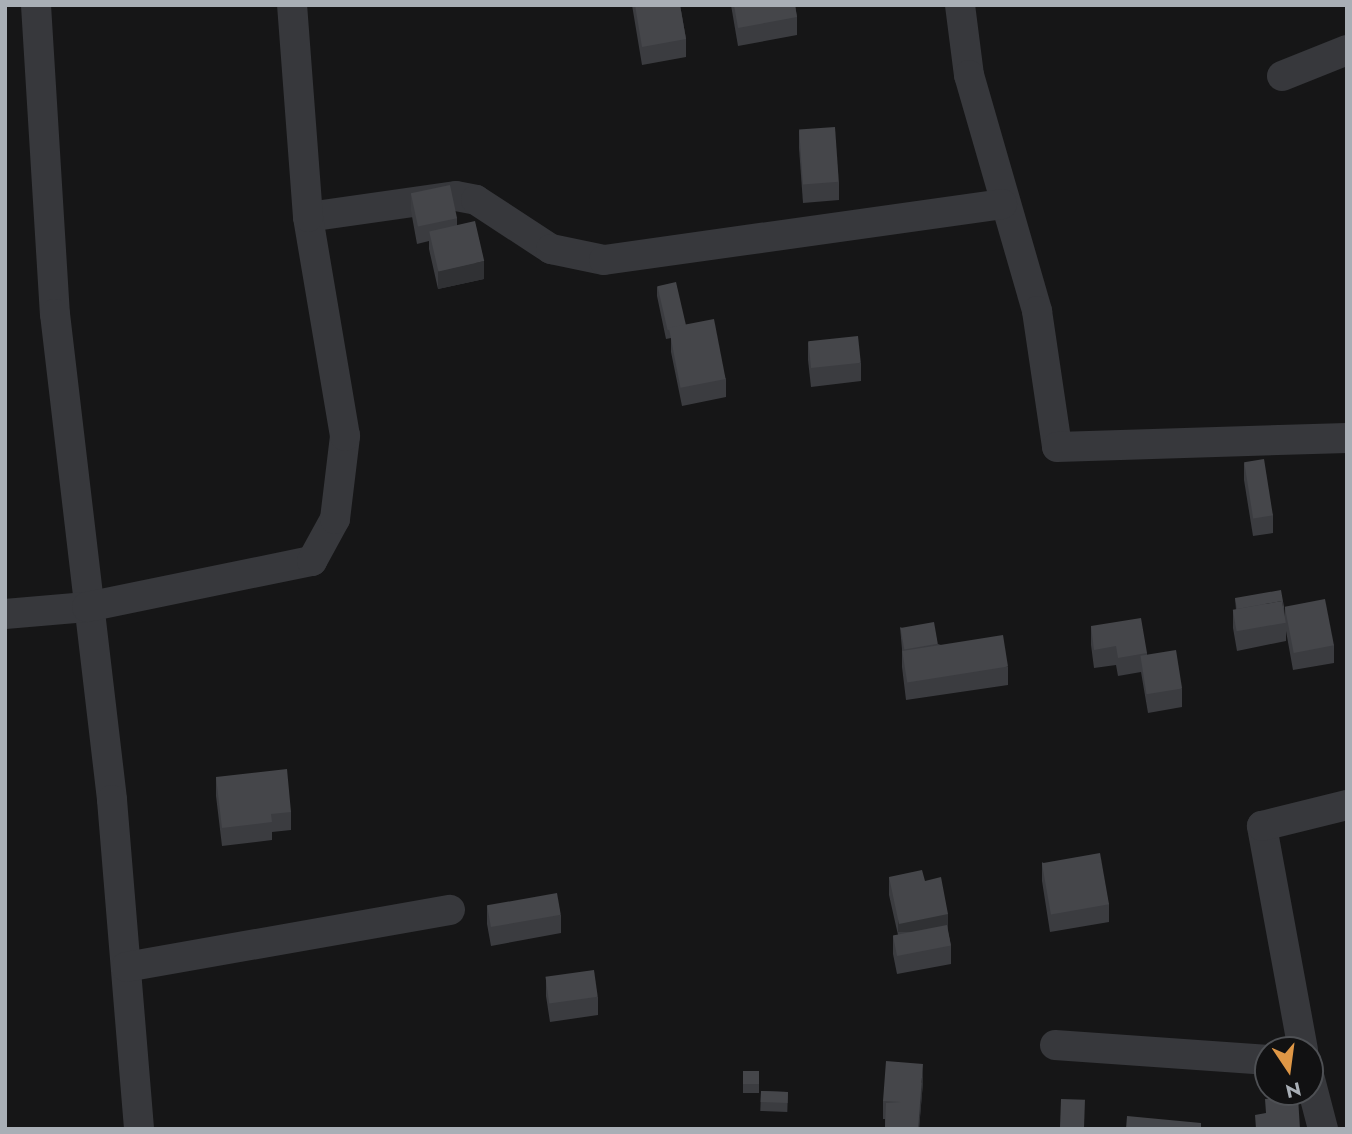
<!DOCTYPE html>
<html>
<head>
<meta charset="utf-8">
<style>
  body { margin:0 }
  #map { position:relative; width:1352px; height:1134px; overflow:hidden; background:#161617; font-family:Jost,sans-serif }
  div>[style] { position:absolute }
  .minor>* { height:30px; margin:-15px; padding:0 15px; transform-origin:15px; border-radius:15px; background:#37383c }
  .wall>* { inset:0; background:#3b3c40; transform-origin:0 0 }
  .shaded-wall>* { inset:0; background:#303134; transform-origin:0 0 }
  .building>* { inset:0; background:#45464a; transform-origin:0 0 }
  span { translate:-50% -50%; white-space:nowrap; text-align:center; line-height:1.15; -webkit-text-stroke:6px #111112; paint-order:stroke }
  .frame { position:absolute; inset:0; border:7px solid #a9afb6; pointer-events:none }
  .north { position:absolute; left:1254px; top:1036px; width:70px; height:70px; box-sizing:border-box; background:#111112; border:2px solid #4e5054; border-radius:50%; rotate:167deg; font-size:19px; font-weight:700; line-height:28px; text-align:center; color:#a9afb6 }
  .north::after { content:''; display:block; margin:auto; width:24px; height:32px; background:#df9746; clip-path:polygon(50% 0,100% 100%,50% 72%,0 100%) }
</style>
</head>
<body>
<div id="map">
  <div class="minor">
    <div style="left:36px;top:5px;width:310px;rotate:86.5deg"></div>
    <div style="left:55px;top:314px;width:489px;rotate:83.3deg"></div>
    <div style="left:112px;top:800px;width:330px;rotate:85.3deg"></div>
    <div style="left:960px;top:5px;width:71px;rotate:82.7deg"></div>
    <div style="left:969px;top:75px;width:246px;rotate:73.9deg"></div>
    <div style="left:1037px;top:311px;width:137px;rotate:81.6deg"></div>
    <div style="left:1057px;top:447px;width:290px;rotate:-1.8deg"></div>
    <div style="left:1282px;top:76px;width:70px;rotate:-21.8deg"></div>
    <div style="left:308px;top:217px;width:149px;rotate:-8.1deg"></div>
    <div style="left:456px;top:196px;width:20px;rotate:11deg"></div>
    <div style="left:476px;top:200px;width:90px;rotate:33.2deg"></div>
    <div style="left:551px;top:249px;width:54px;rotate:11.7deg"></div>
    <div style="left:604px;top:260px;width:402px;rotate:-8deg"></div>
    <div style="left:5px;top:614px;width:82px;rotate:-4.9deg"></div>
    <div style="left:87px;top:607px;width:230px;rotate:-11.6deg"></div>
    <div style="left:312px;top:561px;width:48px;rotate:-61.3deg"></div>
    <div style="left:335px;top:519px;width:84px;rotate:-83.1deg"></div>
    <div style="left:345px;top:436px;width:222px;rotate:-99.6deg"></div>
    <div style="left:308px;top:217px;width:213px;rotate:-94.3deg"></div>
    <div style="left:126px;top:967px;width:329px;rotate:-10deg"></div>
    <div style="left:1055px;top:1045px;width:214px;rotate:4deg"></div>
    <div style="left:1303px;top:1050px;width:228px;rotate:-100.4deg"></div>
    <div style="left:1262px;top:826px;width:88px;rotate:-13.9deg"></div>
    <div style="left:1310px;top:1079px;width:52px;rotate:75.4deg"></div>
  </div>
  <div class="wall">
    <div style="clip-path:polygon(632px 5px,680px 5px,686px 39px,686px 57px,642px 65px)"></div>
    <div style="clip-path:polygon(731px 5px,795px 5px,797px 17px,797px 35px,738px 46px)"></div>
    <div style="clip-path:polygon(799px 130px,839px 182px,839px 200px,803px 203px,799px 148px)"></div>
    <div style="clip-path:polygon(411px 193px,457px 218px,457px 225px,484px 279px,438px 289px,429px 249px,429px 241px,417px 244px,411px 211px)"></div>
    <div style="clip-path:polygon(657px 286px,686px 326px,686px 329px,726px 379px,726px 397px,682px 406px,671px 352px,671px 338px,666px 339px,657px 296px)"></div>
    <div style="clip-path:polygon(808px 342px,861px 363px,861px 381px,811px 387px,808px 360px)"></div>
    <div style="clip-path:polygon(1244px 462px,1273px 515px,1273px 533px,1253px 536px,1244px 480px)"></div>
    <div style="clip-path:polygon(1235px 598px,1284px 607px,1285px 617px,1285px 607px,1334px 645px,1334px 663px,1293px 670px,1286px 631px,1286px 641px,1237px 651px,1233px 628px,1233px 610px,1236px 610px)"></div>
    <div style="clip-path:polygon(1091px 626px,1147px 653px,1147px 656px,1182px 689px,1182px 707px,1148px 713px,1141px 672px,1118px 676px,1116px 665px,1094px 668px,1091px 645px)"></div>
    <div style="clip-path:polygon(900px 627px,938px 644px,1008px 667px,1008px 685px,906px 700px,902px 667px,902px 649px)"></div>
    <div style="clip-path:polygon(216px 777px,291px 812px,291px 830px,272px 832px,272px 840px,222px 846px,216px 796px)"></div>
    <div style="clip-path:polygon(1042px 862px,1109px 904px,1109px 922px,1050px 932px,1042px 881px)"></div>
    <div style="clip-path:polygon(889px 877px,925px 881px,948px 932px,951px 946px,951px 964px,897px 974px,893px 954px,893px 936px,898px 935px,889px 895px)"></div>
    <div style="clip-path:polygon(487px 906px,561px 915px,561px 933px,491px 946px,487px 924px)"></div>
    <div style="clip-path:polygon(546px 977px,598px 997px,598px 1015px,550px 1022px,546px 996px)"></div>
    <div style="left:743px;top:1071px;width:16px;height:22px"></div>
    <div style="clip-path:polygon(923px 1082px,919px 1129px,885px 1129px,885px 1119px,883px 1119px,883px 1101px)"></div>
    <div style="left:761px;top:1091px;width:27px;height:20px;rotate:2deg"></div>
  </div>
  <div class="shaded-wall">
    <div style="clip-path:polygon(484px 261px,484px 279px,438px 289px,438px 271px)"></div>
    <div style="left:948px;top:914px;width:18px;height:50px;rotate:90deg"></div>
    <div style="clip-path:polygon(923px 1064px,923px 1082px,919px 1129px,918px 1129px)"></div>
  </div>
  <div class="building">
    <div style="clip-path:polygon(635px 5px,680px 5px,686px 39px,642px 47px)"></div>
    <div style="clip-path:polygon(734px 5px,795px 5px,797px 17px,738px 28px)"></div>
    <div style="left:835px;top:127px;width:55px;height:36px;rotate:86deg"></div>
    <div style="left:450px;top:185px;width:34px;height:40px;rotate:78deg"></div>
    <div style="left:475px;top:221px;width:41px;height:47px;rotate:77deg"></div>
    <div style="left:676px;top:282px;width:45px;height:19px;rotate:77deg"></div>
    <div style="left:714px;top:319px;width:61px;height:46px;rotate:79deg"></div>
    <div style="left:858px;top:336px;width:27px;height:50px;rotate:84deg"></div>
    <div style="left:1264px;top:459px;width:57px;height:20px;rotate:81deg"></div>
    <div style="clip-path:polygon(1281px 590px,1284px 607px,1283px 608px,1282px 601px,1237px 609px,1235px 598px)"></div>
    <div style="left:1325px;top:599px;width:47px;height:41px;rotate:79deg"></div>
    <div style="left:1282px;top:601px;width:22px;height:50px;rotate:80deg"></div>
    <div style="clip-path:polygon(1141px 618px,1147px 653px,1118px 658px,1116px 646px,1094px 650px,1091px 626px)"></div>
    <div style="left:934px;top:622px;width:22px;height:34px;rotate:80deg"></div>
    <div style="left:1003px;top:635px;width:32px;height:102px;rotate:81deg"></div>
    <div style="left:1176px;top:650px;width:39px;height:36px;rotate:81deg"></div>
    <div style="clip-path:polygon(287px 769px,291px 812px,271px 814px,272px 822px,222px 828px,216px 777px)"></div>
    <div style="left:1100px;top:853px;width:52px;height:59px;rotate:80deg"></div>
    <div style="clip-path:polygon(922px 870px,925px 881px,941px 877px,948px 914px,899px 924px,889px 877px)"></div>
    <div style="left:557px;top:893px;width:22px;height:71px;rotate:80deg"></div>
    <div style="left:947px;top:925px;width:21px;height:55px;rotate:79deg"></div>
    <div style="left:594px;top:970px;width:27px;height:49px;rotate:82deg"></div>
    <div style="clip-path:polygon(886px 1061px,923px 1064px,918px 1129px,885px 1129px,886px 1103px,901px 1102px,883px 1101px)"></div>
    <div style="left:743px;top:1071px;width:16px;height:13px"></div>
    <div style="left:761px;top:1091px;width:27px;height:11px;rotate:2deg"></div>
    <div style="clip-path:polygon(1298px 1097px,1300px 1129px,1256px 1129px,1255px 1115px,1266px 1113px,1265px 1099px)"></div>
    <div style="left:1061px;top:1099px;width:24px;height:30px;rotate:2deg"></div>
    <div style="clip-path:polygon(1127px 1116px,1201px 1123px,1201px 1129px,1126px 1129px)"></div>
  </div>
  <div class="frame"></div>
  <div class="north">N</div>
</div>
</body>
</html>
